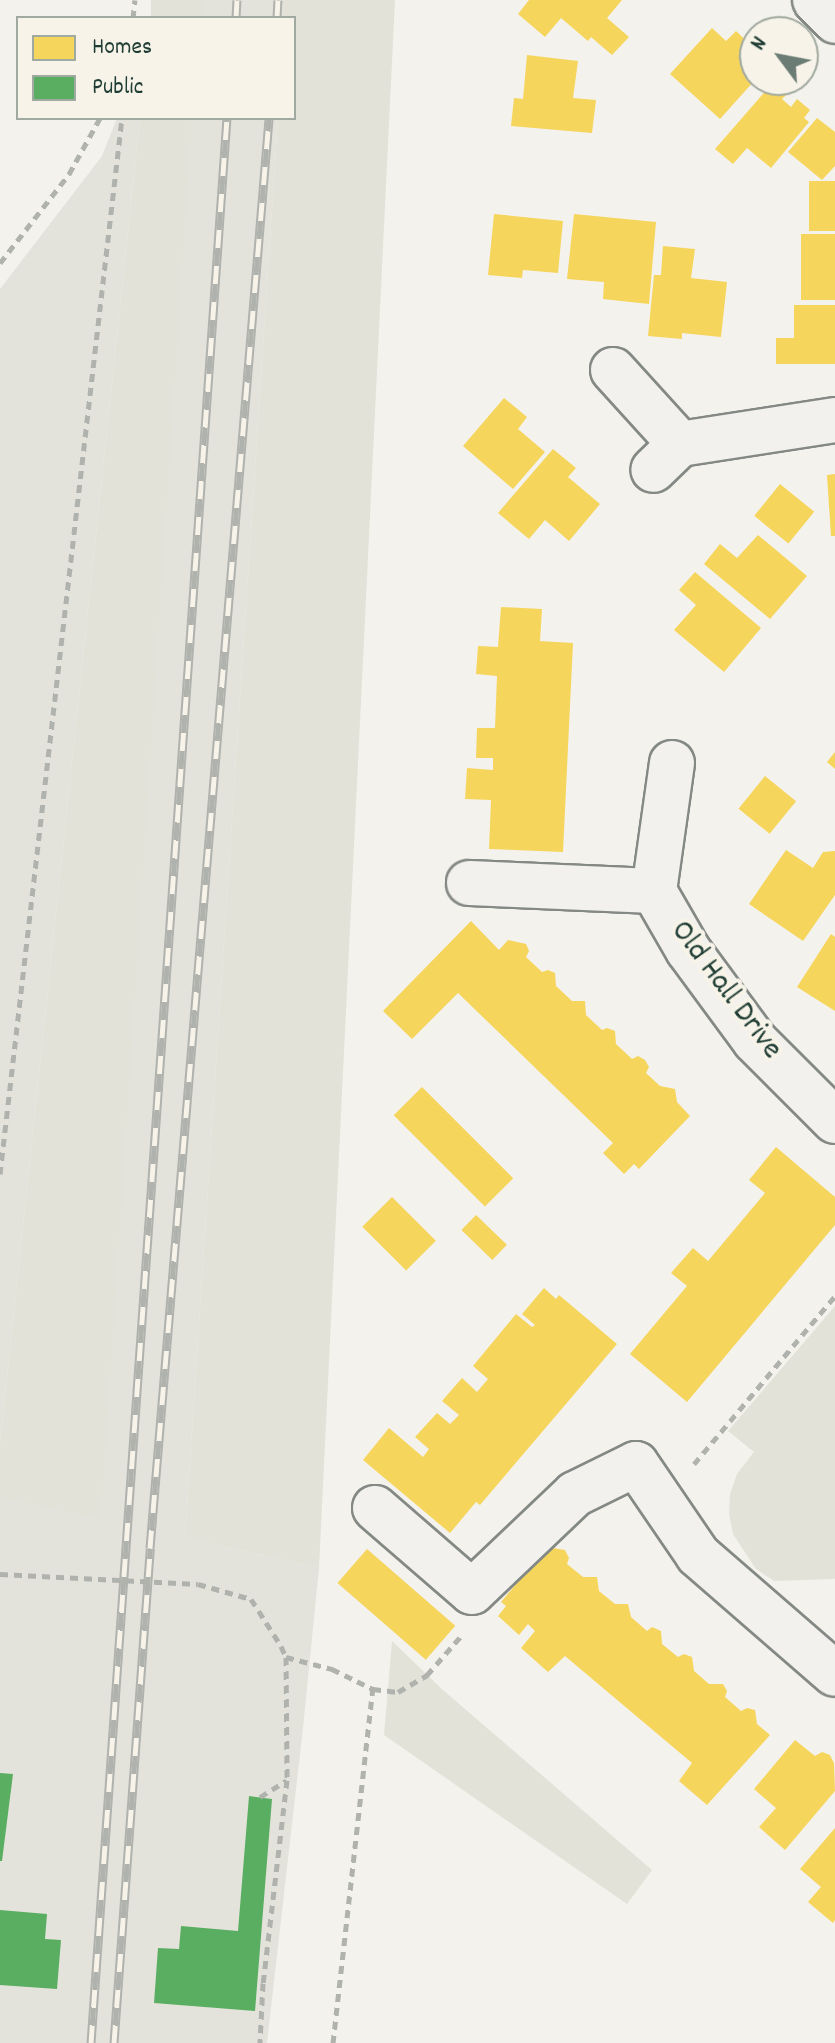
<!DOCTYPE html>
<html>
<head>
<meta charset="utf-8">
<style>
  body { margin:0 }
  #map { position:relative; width:835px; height:2043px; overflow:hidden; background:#f4f2ec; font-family:Dekko,sans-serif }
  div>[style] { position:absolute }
  .built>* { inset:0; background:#e4e3db; transform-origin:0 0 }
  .green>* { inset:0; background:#e2e2d9; transform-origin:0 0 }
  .homes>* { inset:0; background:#f6d55c; transform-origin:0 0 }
  .public>* { inset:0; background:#5aae61 }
  .path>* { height:5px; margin-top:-2.5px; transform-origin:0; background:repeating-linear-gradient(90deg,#b0b2ae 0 8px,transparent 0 14px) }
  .roads { filter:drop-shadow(2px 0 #848985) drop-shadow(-2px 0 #848985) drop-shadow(0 2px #848985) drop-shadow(0 -2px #848985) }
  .minor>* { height:44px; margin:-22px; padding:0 22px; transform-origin:22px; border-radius:22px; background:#f2f1ed }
  .rail>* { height:9px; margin-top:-4.5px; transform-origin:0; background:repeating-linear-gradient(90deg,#f7f3e8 0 18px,#b0b2ae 0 36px); box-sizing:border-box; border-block:2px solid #b0b2ae }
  span { translate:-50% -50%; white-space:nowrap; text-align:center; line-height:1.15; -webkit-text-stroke:8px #f7f3e8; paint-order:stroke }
  .street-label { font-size:32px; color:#1f3d34 }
  .legend { position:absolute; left:16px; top:16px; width:280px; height:104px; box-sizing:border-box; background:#f7f3e8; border:2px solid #a1aaa0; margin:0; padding:10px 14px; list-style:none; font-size:24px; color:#1f3d34 }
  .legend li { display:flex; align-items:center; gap:16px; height:40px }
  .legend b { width:40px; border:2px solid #a1aaa0 }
  .north { position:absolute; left:739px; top:16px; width:80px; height:80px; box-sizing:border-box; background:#f7f3e8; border:2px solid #a1aaa0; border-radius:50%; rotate:302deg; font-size:22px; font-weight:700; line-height:32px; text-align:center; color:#1f3d34 }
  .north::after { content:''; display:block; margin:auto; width:28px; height:36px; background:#6a7c74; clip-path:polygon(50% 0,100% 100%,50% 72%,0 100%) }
</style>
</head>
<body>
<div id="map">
  <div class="built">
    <div style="left:203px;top:0;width:82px;height:18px"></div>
    <div style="clip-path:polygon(117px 118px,140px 118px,0 1443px,0 289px,102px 156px)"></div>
    <div style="clip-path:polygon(192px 118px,278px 118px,185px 1538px,319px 1568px,303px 1728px,267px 2043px,0 2043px,0 1497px)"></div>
  </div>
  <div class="green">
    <div style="left:151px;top:0;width:52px;height:18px"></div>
    <div style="clip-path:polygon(285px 0,395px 0,319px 1568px,185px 1538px,278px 118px,294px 118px,294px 18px,284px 18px)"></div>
    <div style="clip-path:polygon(140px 118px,192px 118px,101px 1519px,0 1497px,0 1443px)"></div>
    <div style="clip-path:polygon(835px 1306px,835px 1579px,774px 1581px,756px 1569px,733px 1534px,729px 1514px,730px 1494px,737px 1474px,754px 1452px,728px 1431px)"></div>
    <div style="clip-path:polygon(392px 1641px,443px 1690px,652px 1870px,627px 1904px,384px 1735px)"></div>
  </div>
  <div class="homes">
    <div style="clip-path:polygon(529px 0,622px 0,607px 18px,629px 37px,612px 55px,591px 37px,588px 41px,561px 18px,545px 37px,518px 14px)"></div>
    <div style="clip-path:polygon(712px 28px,726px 41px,736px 31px,755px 49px,747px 59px,755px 67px,755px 80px,720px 119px,670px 74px)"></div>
    <div style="clip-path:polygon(527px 55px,578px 61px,573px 98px,596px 100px,592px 133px,511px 126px,514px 98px,523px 99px)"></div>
    <div style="clip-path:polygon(775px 80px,789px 92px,782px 99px,791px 107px,797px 99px,810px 110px,804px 118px,809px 122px,771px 168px,747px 148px,733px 164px,715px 149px)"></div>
    <div style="clip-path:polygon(817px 118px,835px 132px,835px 166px,822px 180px,788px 152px)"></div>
    <div style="left:809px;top:181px;width:26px;height:50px"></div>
    <div style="clip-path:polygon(494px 214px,563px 221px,558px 273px,523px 270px,522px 278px,488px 275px)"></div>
    <div style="clip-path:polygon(574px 214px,656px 222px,649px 304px,603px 299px,604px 282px,567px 279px)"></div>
    <div style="left:801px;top:234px;width:34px;height:66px"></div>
    <div style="clip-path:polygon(663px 246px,695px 249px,691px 278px,727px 282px,721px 337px,682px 333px,682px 339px,648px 336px,654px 275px,661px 275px)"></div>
    <div style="clip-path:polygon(794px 305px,835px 305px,835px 364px,776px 364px,776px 338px,794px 338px)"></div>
    <div style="clip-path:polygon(504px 398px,527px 417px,518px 429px,545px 452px,513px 489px,463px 446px)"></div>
    <div style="clip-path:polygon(553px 449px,576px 468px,568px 477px,600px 504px,569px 541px,545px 520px,529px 539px,498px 513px)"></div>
    <div style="clip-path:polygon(835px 474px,835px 536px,831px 536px,827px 475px)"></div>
    <div style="left:780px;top:484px;width:44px;height:41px;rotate:39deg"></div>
    <div style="clip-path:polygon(758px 535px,807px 576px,770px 619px,704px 564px,720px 544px,737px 558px)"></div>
    <div style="clip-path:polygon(695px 572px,761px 628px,724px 672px,674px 630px,696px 605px,679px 590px)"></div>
    <div style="clip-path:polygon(501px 607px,542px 609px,540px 641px,573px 643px,563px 852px,489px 849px,491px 800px,465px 799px,467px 768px,493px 770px,493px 758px,476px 758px,477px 728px,495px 728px,497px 676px,476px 674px,478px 646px,498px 647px)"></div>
    <div style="clip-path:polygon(835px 752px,835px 769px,827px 762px)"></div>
    <div style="left:765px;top:776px;width:40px;height:42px;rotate:39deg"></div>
    <div style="clip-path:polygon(786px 850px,813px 868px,823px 852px,835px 851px,835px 895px,803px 941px,749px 904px)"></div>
    <div style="clip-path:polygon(471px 921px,499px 950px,508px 940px,526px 944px,529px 951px,526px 957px,542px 972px,548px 970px,555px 973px,556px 986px,572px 1001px,585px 1001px,586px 1015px,602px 1030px,607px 1028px,615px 1031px,616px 1044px,632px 1059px,638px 1056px,645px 1060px,649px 1067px,646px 1073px,660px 1086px,675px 1089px,677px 1102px,690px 1116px,639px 1169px,634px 1164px,624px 1174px,603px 1153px,613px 1143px,458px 993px,412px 1039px,383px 1011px)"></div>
    <div style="clip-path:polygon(831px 934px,835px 937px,835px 1011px,797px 987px)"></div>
    <div style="left:422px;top:1087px;width:129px;height:40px;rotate:45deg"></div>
    <div style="clip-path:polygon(776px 1147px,835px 1197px,835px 1225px,687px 1402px,630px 1354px,687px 1286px,671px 1273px,693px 1248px,708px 1261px,765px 1193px,749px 1180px)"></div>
    <div style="left:392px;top:1197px;width:62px;height:42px;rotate:45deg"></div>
    <div style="left:476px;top:1215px;width:43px;height:21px;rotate:44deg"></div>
    <div style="clip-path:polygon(544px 1288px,556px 1299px,559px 1295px,617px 1344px,480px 1505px,476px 1502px,450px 1533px,363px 1460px,389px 1428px,423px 1457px,429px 1449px,415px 1437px,437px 1413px,450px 1424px,459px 1415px,442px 1401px,462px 1378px,477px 1392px,488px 1379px,473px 1366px,516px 1314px,532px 1327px,535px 1325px,522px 1314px)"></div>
    <div style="clip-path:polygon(547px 1547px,565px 1550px,569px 1558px,567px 1564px,583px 1577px,597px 1577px,599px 1591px,615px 1604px,628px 1604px,631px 1617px,647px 1631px,652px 1627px,661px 1631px,662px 1644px,678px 1657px,684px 1654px,692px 1657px,694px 1671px,709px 1684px,723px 1684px,727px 1691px,725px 1697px,741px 1711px,747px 1708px,755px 1710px,757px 1724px,770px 1735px,707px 1805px,679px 1781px,692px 1763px,565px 1656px,548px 1672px,521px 1648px,535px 1631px,528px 1624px,519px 1635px,498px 1616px,506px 1606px,501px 1602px)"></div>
    <div style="left:367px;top:1549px;width:117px;height:45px;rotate:41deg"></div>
    <div style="clip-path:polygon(795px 1740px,815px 1756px,822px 1752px,830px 1755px,834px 1763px,835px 1791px,785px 1850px,759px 1827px,776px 1808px,754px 1789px)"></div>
    <div style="clip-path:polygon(835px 1828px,835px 1920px,833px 1923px,808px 1902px,821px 1887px,800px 1869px)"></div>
  </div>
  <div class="public">
    <div style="clip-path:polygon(0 1773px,13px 1774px,2px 1861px,0 1861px)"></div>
    <div style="clip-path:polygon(249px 1796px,272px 1799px,255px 2011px,154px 2003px,158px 1948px,179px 1949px,181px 1926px,238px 1931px)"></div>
    <div style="clip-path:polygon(0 1910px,47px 1914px,45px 1939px,61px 1940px,57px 1989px,0 1985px)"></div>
  </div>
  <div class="path">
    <div style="left:133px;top:18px;width:18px;rotate:-84deg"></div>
    <div style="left:0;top:263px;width:113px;rotate:-52.2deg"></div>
    <div style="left:69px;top:174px;width:64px;rotate:-61deg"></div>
    <div style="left:0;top:1174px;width:1063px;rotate:-83.41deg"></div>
    <div style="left:694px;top:1464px;width:219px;rotate:-50deg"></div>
    <div style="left:0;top:1574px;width:198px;rotate:2.9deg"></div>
    <div style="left:198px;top:1584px;width:55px;rotate:15.8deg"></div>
    <div style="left:251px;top:1599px;width:56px;rotate:57.4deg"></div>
    <div style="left:281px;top:1646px;width:12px;rotate:66deg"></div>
    <div style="left:286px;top:1657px;width:123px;rotate:89.5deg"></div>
    <div style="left:287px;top:1780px;width:204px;rotate:96.7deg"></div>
    <div style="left:263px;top:1983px;width:60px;rotate:92.9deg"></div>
    <div style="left:286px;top:1657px;width:48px;rotate:14.6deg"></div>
    <div style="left:332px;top:1669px;width:46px;rotate:26deg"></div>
    <div style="left:373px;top:1689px;width:25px;rotate:7deg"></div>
    <div style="left:398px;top:1692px;width:34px;rotate:-30deg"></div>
    <div style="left:427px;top:1675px;width:52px;rotate:-48.9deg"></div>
    <div style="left:260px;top:1797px;width:31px;rotate:-32deg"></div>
    <div style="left:333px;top:2043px;width:356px;rotate:-83.6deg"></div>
  </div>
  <div class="roads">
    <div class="minor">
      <div style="left:815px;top:0;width:29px;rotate:46deg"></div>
      <div style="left:613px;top:370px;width:100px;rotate:47.8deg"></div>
      <div style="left:680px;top:444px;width:37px;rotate:136deg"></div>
      <div style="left:680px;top:444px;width:157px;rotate:-8.8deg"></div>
      <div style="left:672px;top:763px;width:129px;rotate:98deg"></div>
      <div style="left:654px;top:891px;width:68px;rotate:60deg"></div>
      <div style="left:688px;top:950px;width:113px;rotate:53.6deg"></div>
      <div style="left:755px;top:1041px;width:113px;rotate:45deg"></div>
      <div style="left:469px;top:883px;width:185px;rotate:2.5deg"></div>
      <div style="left:375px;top:1508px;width:128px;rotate:40.9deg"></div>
      <div style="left:472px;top:1592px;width:142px;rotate:-43.6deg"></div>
      <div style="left:575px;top:1494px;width:68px;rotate:-26.2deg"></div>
      <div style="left:636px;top:1464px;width:110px;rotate:55.7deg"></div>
      <div style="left:698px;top:1555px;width:181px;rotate:41deg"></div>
    </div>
  </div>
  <div class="rail">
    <div style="left:236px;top:18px;width:18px;rotate:-87deg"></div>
    <div style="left:277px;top:18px;width:18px;rotate:-87deg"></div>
    <div style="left:91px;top:2043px;width:1930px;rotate:-85.96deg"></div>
    <div style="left:114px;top:2043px;width:496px;rotate:-85.8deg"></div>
    <div style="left:150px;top:1548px;width:1435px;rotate:-85.24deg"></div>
  </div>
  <div class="street-label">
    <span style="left:725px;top:991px;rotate:53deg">Old Hall Drive</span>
  </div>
  <ul class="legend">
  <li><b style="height:22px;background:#f6d55c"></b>Homes</li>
  <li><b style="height:22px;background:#5aae61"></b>Public</li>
  </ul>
  <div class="north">N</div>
</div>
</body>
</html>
